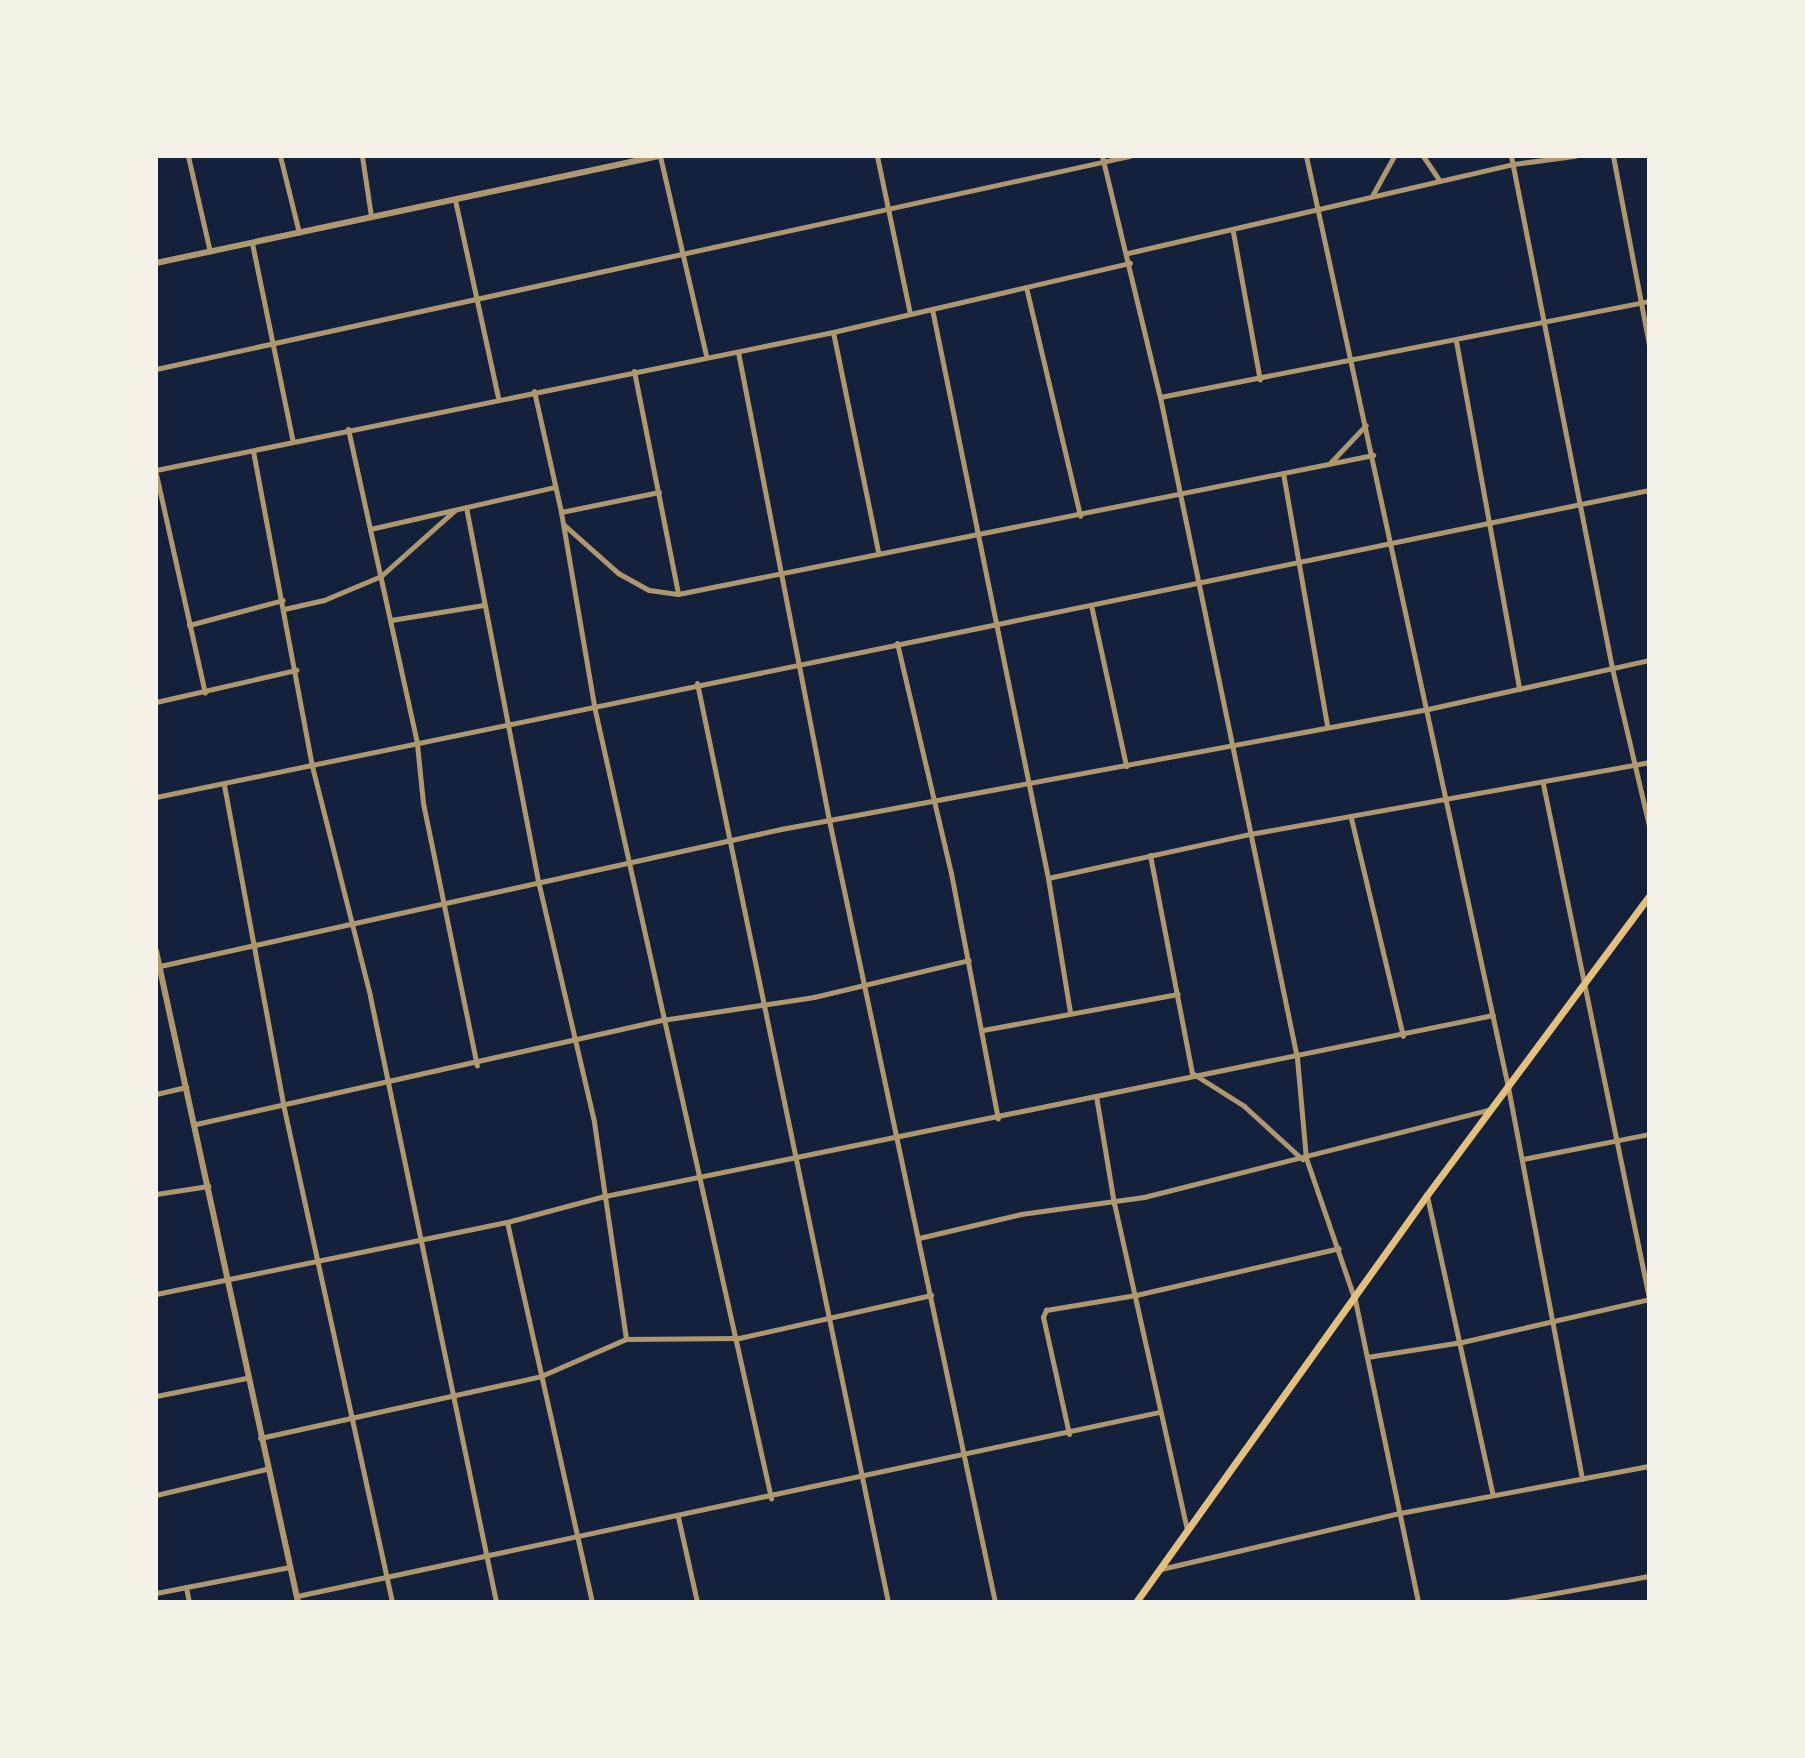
<!DOCTYPE html>
<html>
<head>
<meta charset="utf-8">
<style>
  body { margin:0 }
  #map { position:relative; width:1805px; height:1758px; overflow:hidden; background:#14213d; font-family:Helvetica,sans-serif }
  div>[style] { position:absolute }
  .minor>* { height:5px; margin:-2.5px; padding:0 2.5px; transform-origin:2.5px; border-radius:2.5px; background:#b1986c }
  .tertiary>* { height:6px; margin:-3px; padding:0 3px; transform-origin:3px; border-radius:3px; background:#b1986c }
  .secondary>* { height:7px; margin:-3.5px; padding:0 3.5px; transform-origin:3.5px; border-radius:3.5px; background:#e5c07b }
  span { translate:-50% -50%; white-space:nowrap; text-align:center; line-height:1.15; -webkit-text-stroke:8px #f6f1e7; paint-order:stroke }
  .frame { position:absolute; inset:0; border:158px solid #f6f1e7; pointer-events:none }
</style>
</head>
<body>
<div id="map">
  <div class="minor">
    <div style="left:188px;top:156px;width:98px;rotate:77.1deg"></div>
    <div style="left:280px;top:156px;width:79px;rotate:76.1deg"></div>
    <div style="left:362px;top:156px;width:61px;rotate:81.5deg"></div>
    <div style="left:660px;top:156px;width:205px;rotate:77deg"></div>
    <div style="left:877px;top:156px;width:161px;rotate:78.2deg"></div>
    <div style="left:1102px;top:156px;width:248px;rotate:76.5deg"></div>
    <div style="left:1160px;top:397px;width:675px;rotate:78.29deg"></div>
    <div style="left:1297px;top:1058px;width:100px;rotate:84.9deg"></div>
    <div style="left:1306px;top:1158px;width:150px;rotate:71deg"></div>
    <div style="left:1355px;top:1300px;width:309px;rotate:78.2deg"></div>
    <div style="left:1306px;top:156px;width:953px;rotate:77.76deg"></div>
    <div style="left:1508px;top:1087px;width:399px;rotate:79.3deg"></div>
    <div style="left:1423px;top:156px;width:29px;rotate:56deg"></div>
    <div style="left:1511px;top:156px;width:522px;rotate:78.84deg"></div>
    <div style="left:1612px;top:668px;width:162px;rotate:76.8deg"></div>
    <div style="left:1613px;top:156px;width:191px;rotate:79.2deg"></div>
    <div style="left:1372px;top:196px;width:46px;rotate:-61.2deg"></div>
    <div style="left:455px;top:200px;width:202px;rotate:77.7deg"></div>
    <div style="left:1233px;top:232px;width:150px;rotate:79.7deg"></div>
    <div style="left:252px;top:243px;width:203px;rotate:78.4deg"></div>
    <div style="left:1128px;top:253px;width:395px;rotate:-13deg"></div>
    <div style="left:1513px;top:164px;width:63px;rotate:-7.4deg"></div>
    <div style="left:1026px;top:287px;width:235px;rotate:76.7deg"></div>
    <div style="left:932px;top:309px;width:581px;rotate:78.48deg"></div>
    <div style="left:1048px;top:878px;width:137px;rotate:80.7deg"></div>
    <div style="left:833px;top:332px;width:224px;rotate:78.4deg"></div>
    <div style="left:1456px;top:341px;width:354px;rotate:79.7deg"></div>
    <div style="left:738px;top:352px;width:477px;rotate:79deg"></div>
    <div style="left:829px;top:820px;width:799px;rotate:78.02deg"></div>
    <div style="left:156px;top:369px;width:997px;rotate:-12.34deg"></div>
    <div style="left:634px;top:371px;width:227px;rotate:78.8deg"></div>
    <div style="left:534px;top:391px;width:124px;rotate:77.4deg"></div>
    <div style="left:561px;top:512px;width:197px;rotate:80.3deg"></div>
    <div style="left:594px;top:706px;width:812px;rotate:77.4deg"></div>
    <div style="left:1160px;top:397px;width:498px;rotate:-11.1deg"></div>
    <div style="left:348px;top:429px;width:322px;rotate:77.6deg"></div>
    <div style="left:417px;top:744px;width:59px;rotate:84.2deg"></div>
    <div style="left:423px;top:803px;width:268px;rotate:78.4deg"></div>
    <div style="left:253px;top:451px;width:320px;rotate:79.4deg"></div>
    <div style="left:312px;top:766px;width:237px;rotate:75.8deg"></div>
    <div style="left:370px;top:996px;width:619px;rotate:78.25deg"></div>
    <div style="left:1330px;top:463px;width:52px;rotate:-46.5deg"></div>
    <div style="left:156px;top:470px;width:691px;rotate:-11.52deg"></div>
    <div style="left:833px;top:332px;width:305px;rotate:-13.1deg"></div>
    <div style="left:1283px;top:473px;width:256px;rotate:80.1deg"></div>
    <div style="left:156px;top:474px;width:224px;rotate:77.4deg"></div>
    <div style="left:466px;top:507px;width:385px;rotate:79.1deg"></div>
    <div style="left:539px;top:885px;width:243px;rotate:76.9deg"></div>
    <div style="left:594px;top:1122px;width:219px;rotate:81.6deg"></div>
    <div style="left:561px;top:512px;width:100px;rotate:-11.5deg"></div>
    <div style="left:563px;top:524px;width:74px;rotate:41.7deg"></div>
    <div style="left:618px;top:573px;width:35px;rotate:29deg"></div>
    <div style="left:649px;top:590px;width:29px;rotate:8deg"></div>
    <div style="left:678px;top:594px;width:709px;rotate:-11.31deg"></div>
    <div style="left:370px;top:529px;width:190px;rotate:-12.8deg"></div>
    <div style="left:1091px;top:605px;width:165px;rotate:77.7deg"></div>
    <div style="left:284px;top:609px;width:41px;rotate:-12.7deg"></div>
    <div style="left:324px;top:600px;width:62px;rotate:-22.8deg"></div>
    <div style="left:381px;top:576px;width:99px;rotate:-41.7deg"></div>
    <div style="left:391px;top:620px;width:94px;rotate:-9.2deg"></div>
    <div style="left:189px;top:625px;width:97px;rotate:-14.9deg"></div>
    <div style="left:897px;top:643px;width:236px;rotate:76.8deg"></div>
    <div style="left:951px;top:873px;width:250px;rotate:79.2deg"></div>
    <div style="left:697px;top:683px;width:939px;rotate:78.26deg"></div>
    <div style="left:156px;top:702px;width:144px;rotate:-12.9deg"></div>
    <div style="left:1543px;top:784px;width:525px;rotate:78.35deg"></div>
    <div style="left:224px;top:785px;width:324px;rotate:79.5deg"></div>
    <div style="left:283px;top:1104px;width:510px;rotate:77.65deg"></div>
    <div style="left:156px;top:797px;width:1524px;rotate:-11.62deg"></div>
    <div style="left:1351px;top:818px;width:224px;rotate:76.6deg"></div>
    <div style="left:1150px;top:855px;width:222px;rotate:79.1deg"></div>
    <div style="left:1192px;top:1073px;width:62px;rotate:32.4deg"></div>
    <div style="left:1244px;top:1106px;width:79px;rotate:42.4deg"></div>
    <div style="left:1048px;top:878px;width:207px;rotate:-12.3deg"></div>
    <div style="left:1250px;top:834px;width:405px;rotate:-10.2deg"></div>
    <div style="left:160px;top:966px;width:636px;rotate:-12.44deg"></div>
    <div style="left:781px;top:829px;width:658px;rotate:-10.51deg"></div>
    <div style="left:1428px;top:709px;width:226px;rotate:-12.5deg"></div>
    <div style="left:983px;top:1030px;width:198px;rotate:-10.5deg"></div>
    <div style="left:156px;top:1094px;width:31px;rotate:-13deg"></div>
    <div style="left:1096px;top:1096px;width:109px;rotate:80.5deg"></div>
    <div style="left:1114px;top:1203px;width:334px;rotate:77.4deg"></div>
    <div style="left:196px;top:1124px;width:477px;rotate:-12.6deg"></div>
    <div style="left:662px;top:1020px;width:154px;rotate:-8.6deg"></div>
    <div style="left:814px;top:997px;width:159px;rotate:-13.4deg"></div>
    <div style="left:1523px;top:1159px;width:128px;rotate:-11.2deg"></div>
    <div style="left:156px;top:1194px;width:53px;rotate:-8.7deg"></div>
    <div style="left:1427px;top:1196px;width:306px;rotate:77.6deg"></div>
    <div style="left:507px;top:1222px;width:389px;rotate:77.4deg"></div>
    <div style="left:919px;top:1238px;width:105px;rotate:-13.2deg"></div>
    <div style="left:1021px;top:1214px;width:124px;rotate:-7.9deg"></div>
    <div style="left:1144px;top:1197px;width:358px;rotate:-14.2deg"></div>
    <div style="left:156px;top:1294px;width:358px;rotate:-11.6deg"></div>
    <div style="left:507px;top:1222px;width:101px;rotate:-14.9deg"></div>
    <div style="left:605px;top:1196px;width:906px;rotate:-11.52deg"></div>
    <div style="left:1367px;top:1357px;width:96px;rotate:-9deg"></div>
    <div style="left:1462px;top:1342px;width:192px;rotate:-12.9deg"></div>
    <div style="left:156px;top:1396px;width:92px;rotate:-11.3deg"></div>
    <div style="left:1069px;top:1434px;width:120px;rotate:-102.5deg"></div>
    <div style="left:1043px;top:1317px;width:8px;rotate:-67deg"></div>
    <div style="left:1046px;top:1310px;width:91px;rotate:-9.5deg"></div>
    <div style="left:1136px;top:1295px;width:208px;rotate:-13deg"></div>
    <div style="left:260px;top:1438px;width:288px;rotate:-12.4deg"></div>
    <div style="left:541px;top:1376px;width:93px;rotate:-23.5deg"></div>
    <div style="left:626px;top:1339px;width:113px;rotate:-0.5deg"></div>
    <div style="left:739px;top:1338px;width:197px;rotate:-12.6deg"></div>
    <div style="left:156px;top:1495px;width:113px;rotate:-13.3deg"></div>
    <div style="left:678px;top:1517px;width:87px;rotate:77.4deg"></div>
    <div style="left:1161px;top:1569px;width:245px;rotate:-13.2deg"></div>
    <div style="left:1400px;top:1513px;width:253px;rotate:-10.7deg"></div>
    <div style="left:186px;top:1587px;width:15px;rotate:79deg"></div>
    <div style="left:156px;top:1593px;width:136px;rotate:-11deg"></div>
    <div style="left:297px;top:1596px;width:881px;rotate:-12.05deg"></div>
    <div style="left:1507px;top:1602px;width:144px;rotate:-10.4deg"></div>
  </div>
  <div class="tertiary">
    <div style="left:156px;top:263px;width:514px;rotate:-12.01deg"></div>
    <div style="left:156px;top:951px;width:666px;rotate:77.7deg"></div>
  </div>
  <div class="secondary">
    <div style="left:1136px;top:1602px;width:500px;rotate:-54.44deg"></div>
    <div style="left:1427px;top:1195px;width:372px;rotate:-53.4deg"></div>
  </div>
  <div class="frame"></div>
</div>
</body>
</html>
